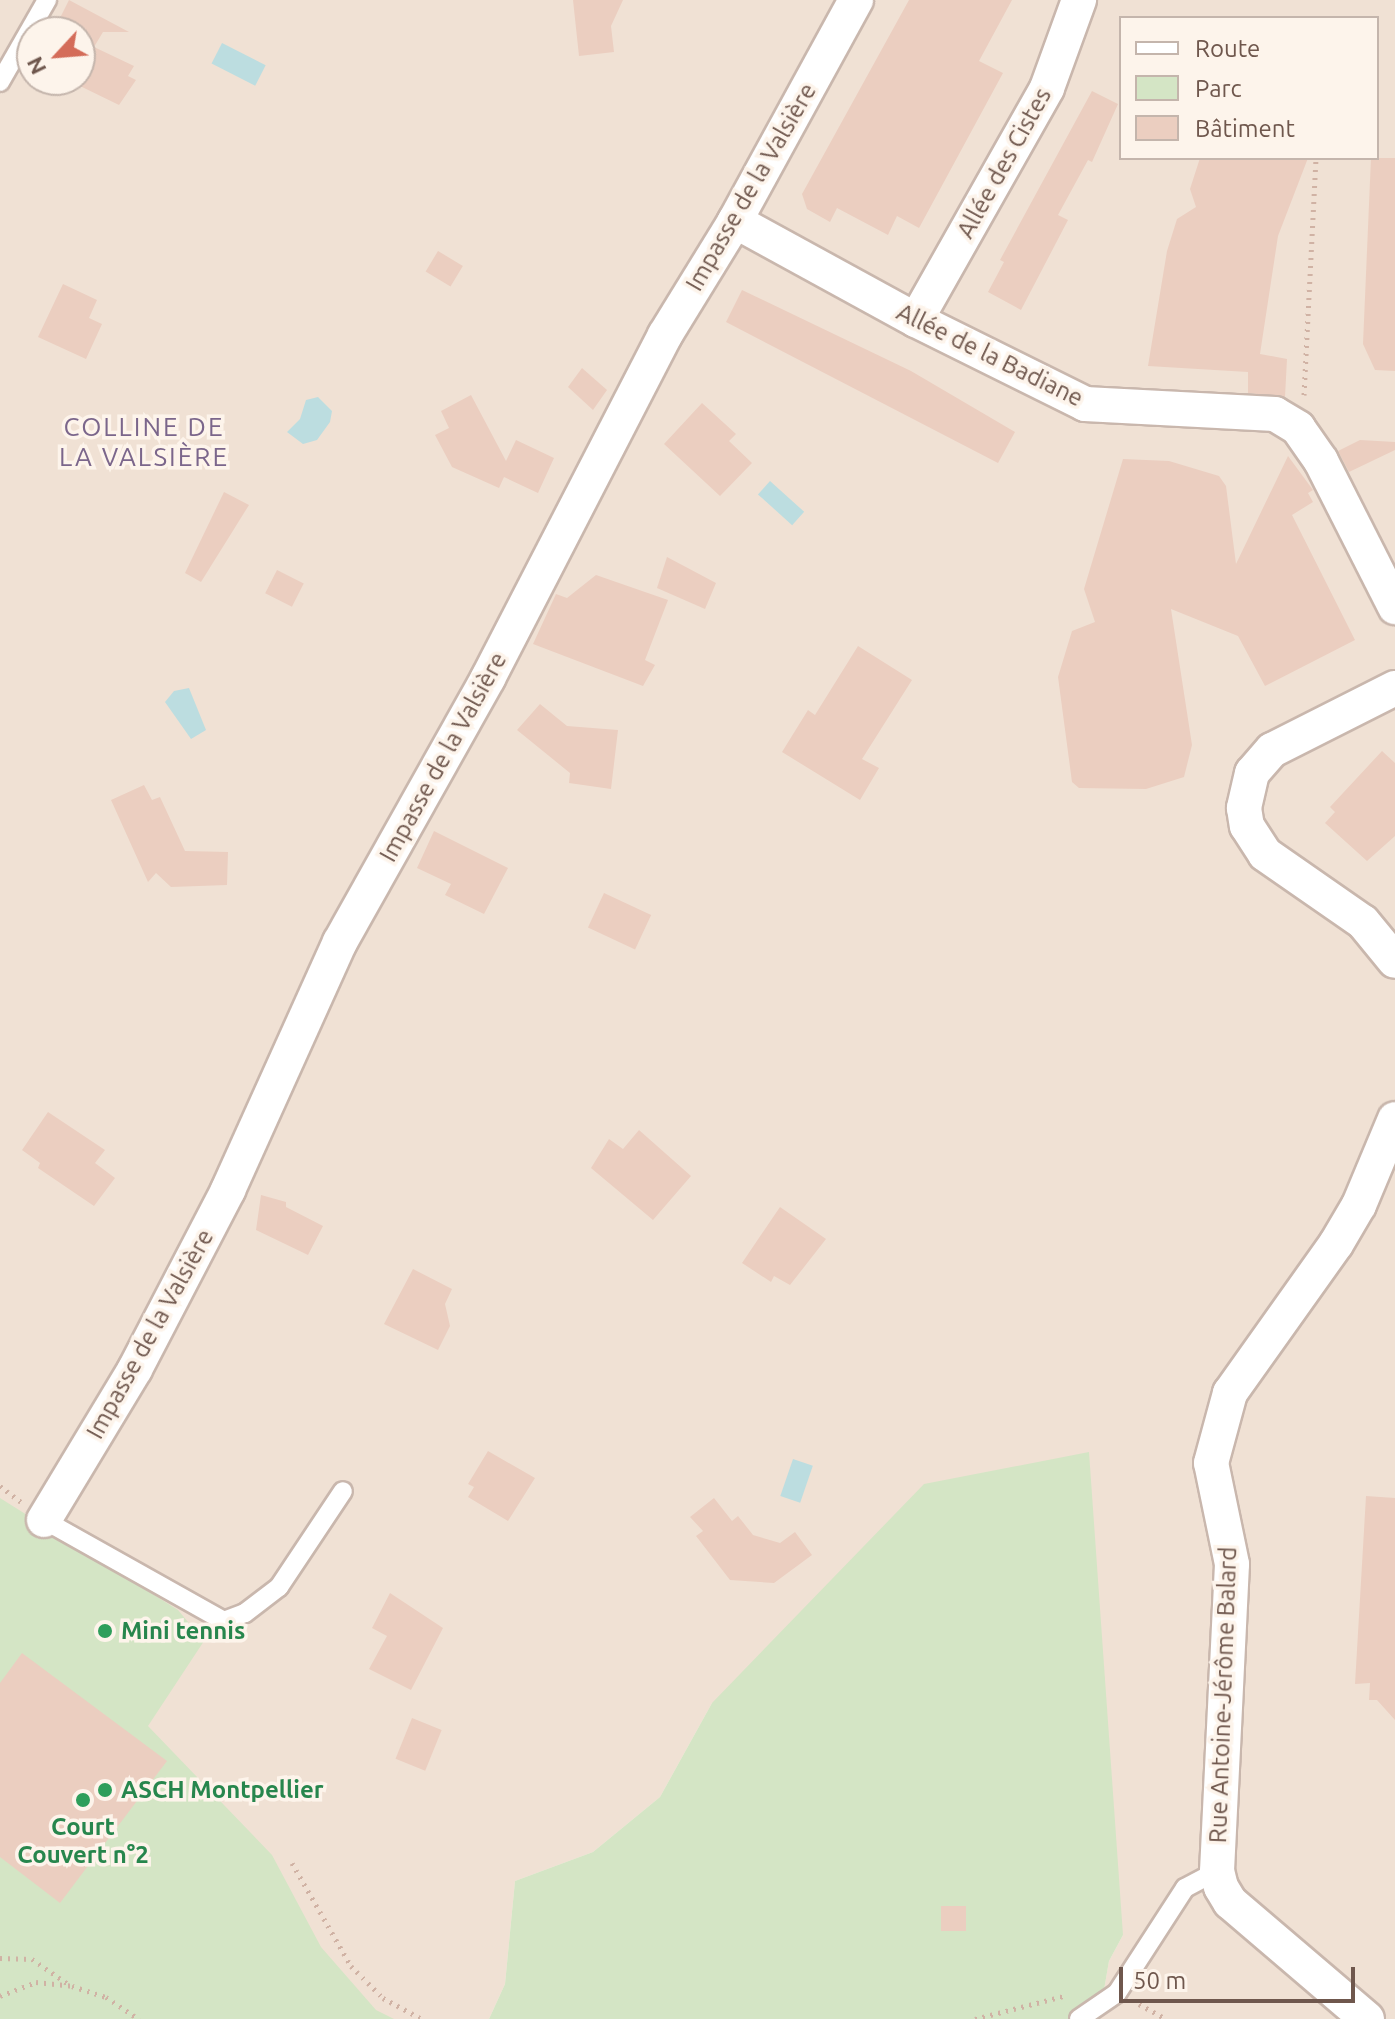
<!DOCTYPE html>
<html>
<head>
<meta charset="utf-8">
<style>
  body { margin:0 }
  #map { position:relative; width:1395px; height:2019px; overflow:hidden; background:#f9f0e5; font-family:Ubuntu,sans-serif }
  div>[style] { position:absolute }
  .residential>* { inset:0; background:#f0e1d4 }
  .green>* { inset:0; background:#d4e5c5 }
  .water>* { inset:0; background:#bcdde0; transform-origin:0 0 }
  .building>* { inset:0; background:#ebcec0; transform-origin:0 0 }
  .path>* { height:5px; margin-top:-2.5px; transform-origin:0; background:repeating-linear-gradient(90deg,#d0b2a4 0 2px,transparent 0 8px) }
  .roads { filter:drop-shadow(2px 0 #c9b7ad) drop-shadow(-2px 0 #c9b7ad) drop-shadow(0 2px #c9b7ad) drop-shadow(0 -2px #c9b7ad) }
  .service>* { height:18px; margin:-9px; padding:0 9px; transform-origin:9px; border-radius:9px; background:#fff }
  .minor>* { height:34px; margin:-17px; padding:0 17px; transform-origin:17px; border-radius:17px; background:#fff }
  .dots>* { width:22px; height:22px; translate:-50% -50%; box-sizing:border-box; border:4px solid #fdf4eb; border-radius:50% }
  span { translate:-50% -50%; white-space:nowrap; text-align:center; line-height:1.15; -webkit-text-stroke:7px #fdf4eb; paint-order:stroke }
  .street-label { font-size:24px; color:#6f574d }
  .leisure-label { font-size:24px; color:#27864d; font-weight:700 }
  .left { translate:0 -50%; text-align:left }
  .neighbourhood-label { font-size:26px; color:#7b668b; letter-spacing:2px }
  .legend { position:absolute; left:1119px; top:16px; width:260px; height:144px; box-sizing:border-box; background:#fdf4eb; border:2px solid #c4b5ac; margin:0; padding:10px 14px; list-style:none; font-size:24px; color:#6f574d }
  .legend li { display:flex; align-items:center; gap:16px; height:40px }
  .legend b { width:40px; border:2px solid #c4b5ac }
  .north { position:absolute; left:16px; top:16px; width:80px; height:80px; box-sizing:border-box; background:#fdf4eb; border:2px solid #c4b5ac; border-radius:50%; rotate:244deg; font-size:22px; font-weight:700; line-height:32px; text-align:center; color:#6f574d }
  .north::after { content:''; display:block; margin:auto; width:28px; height:36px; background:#d46c59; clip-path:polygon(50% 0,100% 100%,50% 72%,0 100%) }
  .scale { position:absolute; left:1119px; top:1967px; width:236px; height:36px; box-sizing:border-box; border:4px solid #6f574d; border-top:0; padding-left:10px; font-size:24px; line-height:28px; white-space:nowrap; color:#6f574d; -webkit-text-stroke:6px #fdf4eb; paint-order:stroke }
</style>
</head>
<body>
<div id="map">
  <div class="residential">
    <div style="clip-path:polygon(evenodd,0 0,1395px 0,1395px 2019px,1099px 2019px,1109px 1961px,1123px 1935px,712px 1703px,660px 1797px,593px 1852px,515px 1881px,505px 1984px,489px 2019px,0 2019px,0 0,1121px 18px,1377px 18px,1377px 158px,1121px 158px,1121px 18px,0 0,32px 32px,80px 32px,80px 80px,32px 80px,32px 32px)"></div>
  </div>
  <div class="green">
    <div style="clip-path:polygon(1089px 1452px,1123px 1935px,1109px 1961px,1099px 2019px,489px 2019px,505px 1984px,515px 1881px,593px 1852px,660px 1797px,712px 1703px,924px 1484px)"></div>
    <div style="clip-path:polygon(0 1498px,178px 1610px,204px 1641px,148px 1726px,272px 1855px,321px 1947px,376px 2010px,394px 2019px,0 2019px)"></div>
  </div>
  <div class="water">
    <div style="left:222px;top:43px;width:49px;height:23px;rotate:27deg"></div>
    <div style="clip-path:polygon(318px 397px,332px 411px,330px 422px,317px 440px,303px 444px,287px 432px,300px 419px,306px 400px)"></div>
    <div style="left:770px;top:481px;width:46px;height:18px;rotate:42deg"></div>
    <div style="clip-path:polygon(189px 688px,206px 730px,191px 739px,165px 702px,174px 691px)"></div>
    <div style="left:793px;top:1459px;width:21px;height:39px;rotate:19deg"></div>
  </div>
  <div class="building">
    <div style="clip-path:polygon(69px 0,129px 32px,103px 32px,94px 47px,134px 66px,128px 76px,136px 80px,119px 105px,80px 86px,88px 71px,80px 71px,80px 32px,53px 32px)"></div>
    <div style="clip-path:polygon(573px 0,623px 0,611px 26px,614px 52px,579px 56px)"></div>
    <div style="clip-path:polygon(909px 0,1012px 0,979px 61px,1003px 73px,919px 228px,897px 216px,888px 235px,837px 208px,830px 222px,807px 209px,802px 194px)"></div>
    <div style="clip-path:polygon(1092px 91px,1118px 104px,1092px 162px,1088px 160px,1058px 215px,1068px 220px,1021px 310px,988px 292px,1004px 262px,1000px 260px)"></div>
    <div style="clip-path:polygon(1200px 158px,1308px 158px,1278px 236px,1260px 354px,1287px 359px,1285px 397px,1248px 393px,1248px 372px,1148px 366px,1167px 251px,1177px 219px,1196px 207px,1190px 189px)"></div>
    <div style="clip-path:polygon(1371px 158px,1395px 158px,1395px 371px,1375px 370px,1363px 344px)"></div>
    <div style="left:438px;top:251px;width:29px;height:24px;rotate:31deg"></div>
    <div style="clip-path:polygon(63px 284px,97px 300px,89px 318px,102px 324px,86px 359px,38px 337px)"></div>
    <div style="clip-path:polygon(742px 290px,911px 371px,1015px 432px,998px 463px,726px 322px)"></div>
    <div style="clip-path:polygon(582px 368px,607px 390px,593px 410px,568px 387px)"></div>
    <div style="clip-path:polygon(471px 395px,506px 461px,516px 440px,554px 458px,538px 493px,504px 477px,499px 488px,452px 467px,435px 435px,449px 428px,441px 411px)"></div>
    <div style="clip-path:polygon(702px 403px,736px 434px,729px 441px,752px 463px,720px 496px,664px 444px)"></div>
    <div style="clip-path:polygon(1360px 440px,1395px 442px,1395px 450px,1349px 472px,1338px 451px)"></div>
    <div style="clip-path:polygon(1288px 456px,1313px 490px,1308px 493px,1313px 502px,1292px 515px,1355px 640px,1265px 686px,1238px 636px,1171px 609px,1192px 745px,1184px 777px,1146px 789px,1079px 788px,1072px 782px,1058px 677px,1072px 631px,1095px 622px,1084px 589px,1123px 459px,1169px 461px,1219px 476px,1226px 486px,1236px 564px)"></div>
    <div style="clip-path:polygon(224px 492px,249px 505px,201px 582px,185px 573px)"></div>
    <div style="clip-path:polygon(667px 557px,716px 583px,705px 609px,657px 588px)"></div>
    <div style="left:277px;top:570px;width:30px;height:26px;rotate:27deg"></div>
    <div style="clip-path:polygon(596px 575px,668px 600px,645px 660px,655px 665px,643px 686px,533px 644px,556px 594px,567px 598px)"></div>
    <div style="clip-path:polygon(858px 646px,912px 680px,862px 759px,879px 768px,860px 800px,782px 752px,808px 710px,815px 715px)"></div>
    <div style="clip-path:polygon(540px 704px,567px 726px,618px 730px,611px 789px,569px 783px,570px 773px,517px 730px)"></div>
    <div style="clip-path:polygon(1382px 751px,1395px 763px,1395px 836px,1367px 861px,1325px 823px,1335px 812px,1330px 807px)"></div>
    <div style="clip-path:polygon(144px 785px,152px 800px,160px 797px,185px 851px,228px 852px,227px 885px,171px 887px,156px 873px,148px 882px,111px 800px)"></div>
    <div style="clip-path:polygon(434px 831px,508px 868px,484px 914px,445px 895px,451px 884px,417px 868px)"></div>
    <div style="left:604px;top:893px;width:52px;height:38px;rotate:25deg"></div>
    <div style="clip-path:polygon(48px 1112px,105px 1150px,95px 1163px,115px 1178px,94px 1206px,38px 1168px,40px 1163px,22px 1150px)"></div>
    <div style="clip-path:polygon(639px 1130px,691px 1176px,653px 1220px,591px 1168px,609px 1139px,623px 1149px)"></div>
    <div style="clip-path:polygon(261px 1195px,286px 1202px,286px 1207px,323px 1226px,308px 1255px,256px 1230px)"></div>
    <div style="clip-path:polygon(780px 1207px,826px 1239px,790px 1285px,774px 1276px,771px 1282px,742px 1263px)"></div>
    <div style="clip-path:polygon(413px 1269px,452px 1289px,445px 1304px,450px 1326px,438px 1350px,384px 1324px)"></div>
    <div style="clip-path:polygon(488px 1451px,535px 1478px,508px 1521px,468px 1497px,474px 1487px,468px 1484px)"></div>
    <div style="clip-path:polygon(1366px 1496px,1395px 1498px,1395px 1720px,1377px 1700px,1369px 1700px,1370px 1683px,1355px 1684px)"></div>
    <div style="clip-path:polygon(714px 1498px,732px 1521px,738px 1516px,753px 1535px,780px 1543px,795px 1532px,812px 1555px,774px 1583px,730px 1580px,696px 1536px,703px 1531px,690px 1517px)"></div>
    <div style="clip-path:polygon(390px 1593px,443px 1628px,411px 1690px,369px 1669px,387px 1636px,372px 1628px)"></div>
    <div style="clip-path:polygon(22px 1653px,167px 1761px,60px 1903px,0 1857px,0 1683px)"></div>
    <div style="left:412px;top:1718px;width:32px;height:44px;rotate:22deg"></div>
    <div style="left:966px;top:1906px;width:25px;height:25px;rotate:90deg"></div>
  </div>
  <div class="path">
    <div style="left:1304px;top:395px;width:237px;rotate:-87.1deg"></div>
    <div style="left:0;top:1486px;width:26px;rotate:37deg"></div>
    <div style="left:292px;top:1863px;width:119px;rotate:60.2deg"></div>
    <div style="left:351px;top:1966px;width:45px;rotate:45deg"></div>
    <div style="left:383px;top:1998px;width:44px;rotate:28.3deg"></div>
    <div style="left:0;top:1958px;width:32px;rotate:2deg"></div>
    <div style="left:32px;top:1959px;width:47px;rotate:34.7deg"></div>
    <div style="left:0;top:1996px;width:39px;rotate:-21deg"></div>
    <div style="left:36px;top:1982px;width:36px;rotate:6deg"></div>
    <div style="left:72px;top:1986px;width:36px;rotate:18deg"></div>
    <div style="left:106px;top:1997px;width:40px;rotate:34deg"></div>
    <div style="left:1139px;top:2004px;width:31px;rotate:29deg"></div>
    <div style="left:975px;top:2019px;width:95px;rotate:-14.6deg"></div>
  </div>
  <div class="roads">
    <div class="service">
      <div style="left:0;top:82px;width:95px;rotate:-60.2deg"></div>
      <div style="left:44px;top:1520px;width:206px;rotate:29.3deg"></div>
      <div style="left:224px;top:1621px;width:22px;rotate:-21deg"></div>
      <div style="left:245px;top:1613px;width:43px;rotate:-37.4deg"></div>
      <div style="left:279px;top:1587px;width:115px;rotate:-56.3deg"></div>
      <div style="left:1079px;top:2019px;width:46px;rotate:-34.4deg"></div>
      <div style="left:1117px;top:1993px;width:125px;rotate:-57.1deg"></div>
      <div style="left:1185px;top:1888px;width:36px;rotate:-28deg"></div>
    </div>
    <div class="minor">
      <div style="left:735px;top:221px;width:206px;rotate:28.7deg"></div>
      <div style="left:916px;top:320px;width:189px;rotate:26.4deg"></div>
      <div style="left:1085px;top:404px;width:190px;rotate:3deg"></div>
      <div style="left:1275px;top:414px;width:27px;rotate:31deg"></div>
      <div style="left:1298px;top:428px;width:40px;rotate:55.1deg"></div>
      <div style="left:1321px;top:461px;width:164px;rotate:63.1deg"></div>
      <div style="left:916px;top:320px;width:266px;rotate:-60.5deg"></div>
      <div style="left:1047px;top:88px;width:94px;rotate:-70deg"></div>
      <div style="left:1395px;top:688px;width:138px;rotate:153.2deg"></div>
      <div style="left:1272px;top:750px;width:30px;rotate:131deg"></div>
      <div style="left:1252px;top:773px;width:36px;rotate:103deg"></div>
      <div style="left:1244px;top:808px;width:18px;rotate:81deg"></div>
      <div style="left:1247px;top:826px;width:33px;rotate:57deg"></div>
      <div style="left:1265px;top:854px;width:119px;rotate:34.8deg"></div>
      <div style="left:1363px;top:922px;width:50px;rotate:50.6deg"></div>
      <div style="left:44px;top:1520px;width:176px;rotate:-58.9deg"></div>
      <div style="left:135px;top:1369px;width:202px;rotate:-62.5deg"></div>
      <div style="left:228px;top:1190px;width:272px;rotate:-65.7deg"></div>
      <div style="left:340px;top:942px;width:303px;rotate:-60.7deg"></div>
      <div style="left:488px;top:678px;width:386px;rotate:-62.7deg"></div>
      <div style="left:665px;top:335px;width:134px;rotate:-58.4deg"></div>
      <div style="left:735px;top:221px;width:252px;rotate:-61.3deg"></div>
      <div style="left:1367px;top:2019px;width:180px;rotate:-139.5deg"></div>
      <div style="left:1230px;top:1902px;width:17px;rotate:-121deg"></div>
      <div style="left:1221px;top:1887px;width:16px;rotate:-104deg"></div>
      <div style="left:1217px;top:1871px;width:307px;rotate:-87.2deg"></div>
      <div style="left:1232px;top:1564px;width:103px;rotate:-101.7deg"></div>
      <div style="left:1211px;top:1463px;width:73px;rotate:-74.8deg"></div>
      <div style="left:1230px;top:1393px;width:183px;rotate:-54.6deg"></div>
      <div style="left:1336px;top:1244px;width:45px;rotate:-59.5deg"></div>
      <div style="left:1359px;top:1205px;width:93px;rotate:-67.3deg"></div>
    </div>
  </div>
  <div class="dots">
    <div style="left:105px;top:1631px;background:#2e9e5b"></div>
    <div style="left:105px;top:1790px;background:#2e9e5b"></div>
    <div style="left:83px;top:1800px;background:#2e9e5b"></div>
  </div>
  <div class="street-label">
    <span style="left:1004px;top:163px;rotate:-61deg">Allée des Cistes</span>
    <span style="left:751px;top:187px;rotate:-60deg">Impasse de la Valsière</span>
    <span style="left:990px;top:355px;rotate:26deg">Allée de la Badiane</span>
    <span style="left:443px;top:757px;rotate:-61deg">Impasse de la Valsière</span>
    <span style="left:150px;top:1334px;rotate:-61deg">Impasse de la Valsière</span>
    <span style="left:1223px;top:1695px;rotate:-88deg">Rue Antoine-Jérôme Balard</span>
  </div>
  <div class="leisure-label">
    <span class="left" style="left:121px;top:1631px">Mini tennis</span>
    <span class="left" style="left:121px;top:1790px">ASCH Montpellier</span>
    <span style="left:83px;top:1841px">Court<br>Couvert n°2</span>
  </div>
  <div class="neighbourhood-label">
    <span style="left:144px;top:442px">COLLINE DE<br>LA VALSIÈRE</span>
  </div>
  <ul class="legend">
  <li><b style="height:10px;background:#fff"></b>Route</li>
  <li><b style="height:22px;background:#d4e5c5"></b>Parc</li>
  <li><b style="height:22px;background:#ebcec0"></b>Bâtiment</li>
  </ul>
  <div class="north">N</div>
  <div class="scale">50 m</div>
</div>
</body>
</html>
